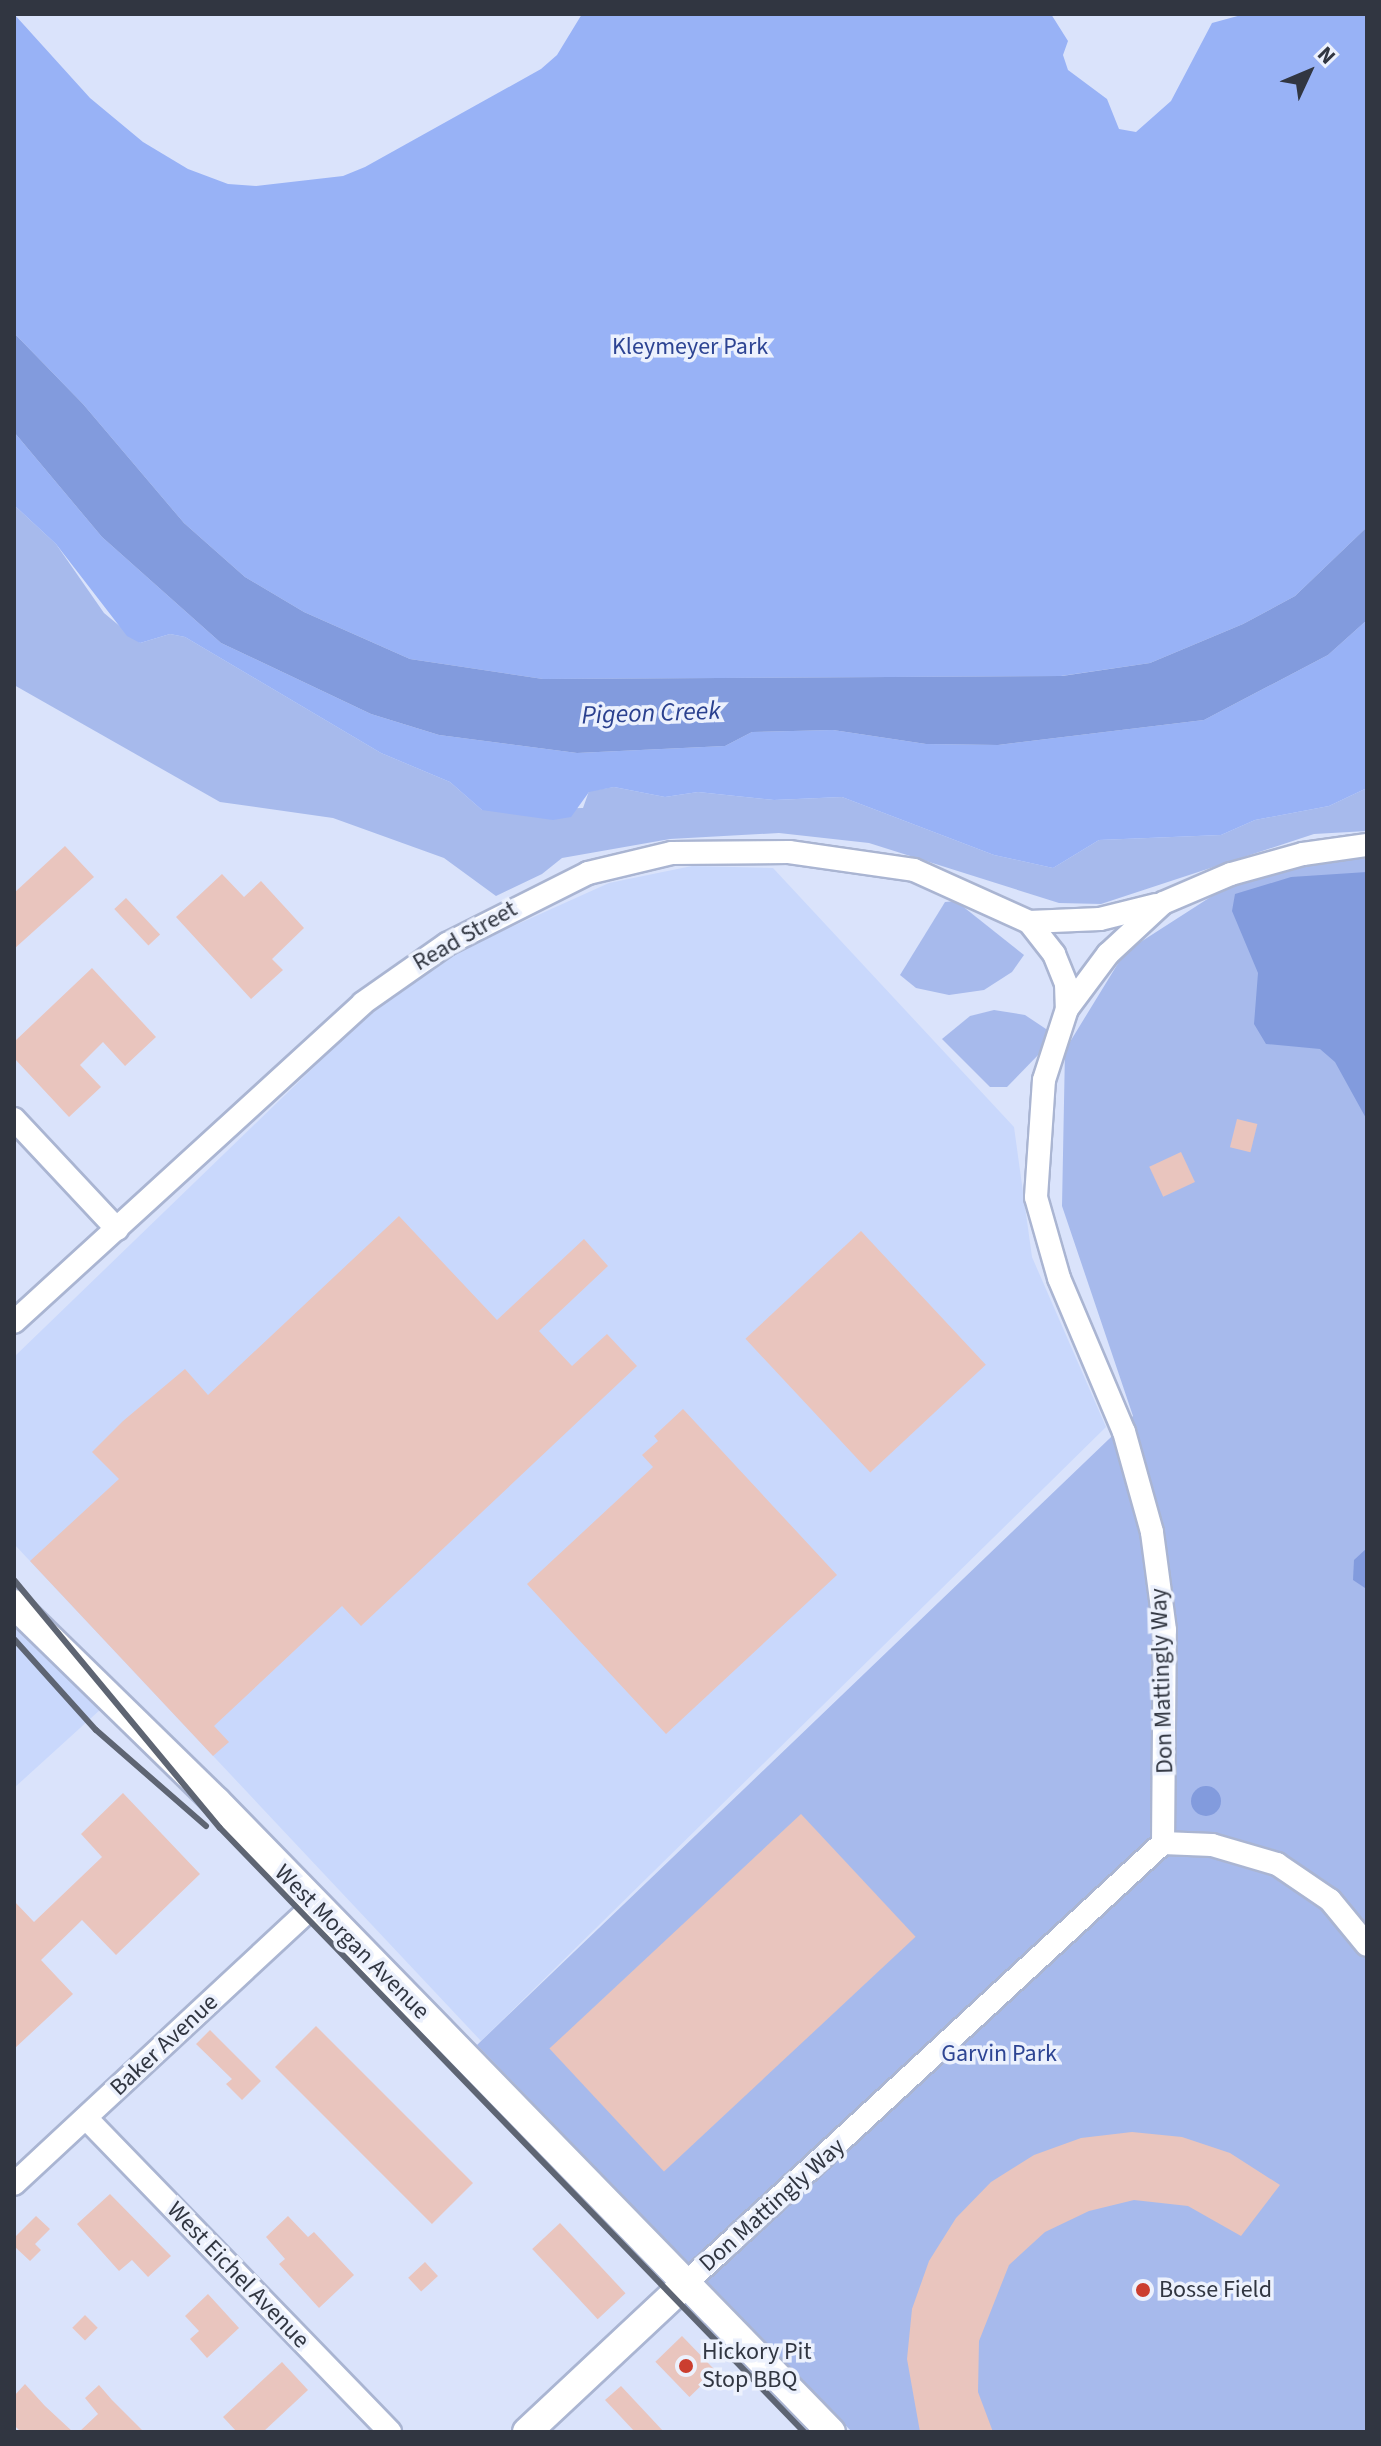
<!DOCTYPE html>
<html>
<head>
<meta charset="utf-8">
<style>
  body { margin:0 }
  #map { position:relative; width:1381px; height:2446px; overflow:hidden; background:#dae3fb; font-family:"Source Sans 3",sans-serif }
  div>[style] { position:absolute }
  .built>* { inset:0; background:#c9d8fc }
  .green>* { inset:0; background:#a7baec }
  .forest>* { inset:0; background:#98b2f6 }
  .water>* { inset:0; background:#829bdd }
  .round { border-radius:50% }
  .building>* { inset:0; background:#e9c5be; transform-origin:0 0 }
  .roads { filter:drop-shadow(2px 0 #aab5d2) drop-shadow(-2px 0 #aab5d2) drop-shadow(0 2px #aab5d2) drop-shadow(0 -2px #aab5d2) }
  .minor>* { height:22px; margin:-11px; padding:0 11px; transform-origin:11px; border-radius:11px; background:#fff }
  .tertiary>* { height:28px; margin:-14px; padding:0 14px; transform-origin:14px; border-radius:14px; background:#fff }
  .rail>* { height:6px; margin:-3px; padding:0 3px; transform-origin:3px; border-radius:3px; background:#5e6573 }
  .dots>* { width:22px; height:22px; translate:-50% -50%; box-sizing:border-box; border:4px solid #ecf1fd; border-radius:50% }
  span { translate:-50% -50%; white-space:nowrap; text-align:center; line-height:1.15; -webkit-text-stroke:7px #ecf1fd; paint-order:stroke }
  .park-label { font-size:24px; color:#2d4493 }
  .street-label { font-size:24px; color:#313641 }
  .poi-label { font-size:24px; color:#313641 }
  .left { translate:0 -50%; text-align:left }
  .water-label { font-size:26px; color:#2b418f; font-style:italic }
  .frame { position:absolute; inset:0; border:16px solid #313641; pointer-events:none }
  .north { position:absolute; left:1269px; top:32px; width:80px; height:80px; -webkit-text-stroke:6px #ecf1fd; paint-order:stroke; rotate:46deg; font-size:22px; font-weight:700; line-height:32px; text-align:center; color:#313641 }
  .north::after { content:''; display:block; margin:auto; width:28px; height:36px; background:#313641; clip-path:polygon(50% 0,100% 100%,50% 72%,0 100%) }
</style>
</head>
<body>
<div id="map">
  <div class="built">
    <div style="clip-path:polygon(692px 866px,773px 868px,1014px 1127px,1032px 1257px,1106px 1427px,481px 2041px,14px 1544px,14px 1357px,375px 1008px,449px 955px,609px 883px)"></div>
    <div style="clip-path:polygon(14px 1601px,112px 1699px,14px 1788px)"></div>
  </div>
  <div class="green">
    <div style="clip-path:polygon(14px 505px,56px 544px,104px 613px,140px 643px,170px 634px,185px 637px,381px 753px,450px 782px,482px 810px,583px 808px,589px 791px,614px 787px,665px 797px,698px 792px,774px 800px,842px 797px,994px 855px,1053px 868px,1099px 840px,1221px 835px,1255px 820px,1329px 806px,1367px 788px,1367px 831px,1314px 834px,1101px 904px,1059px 903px,869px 843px,779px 833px,670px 839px,562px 858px,542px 874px,496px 896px,444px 858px,333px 818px,220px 802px,14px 685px)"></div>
    <div style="clip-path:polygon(1339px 859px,1367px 859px,1367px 2432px,852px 2432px,477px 2045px,1133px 1416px,1062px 1206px,1065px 1050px,1125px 952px,1237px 880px)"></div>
    <div style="clip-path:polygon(956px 901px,1024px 955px,1012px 972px,984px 990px,949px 995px,916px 988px,900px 975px,945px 902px)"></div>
    <div style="clip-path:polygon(994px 1010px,1025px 1015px,1049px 1031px,1042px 1051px,1007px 1087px,990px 1087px,942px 1039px,970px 1016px)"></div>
  </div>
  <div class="forest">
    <div style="clip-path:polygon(14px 14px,90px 98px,143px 142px,188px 169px,228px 184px,256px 186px,343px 176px,365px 167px,541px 69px,557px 55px,582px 14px,1051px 14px,1068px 41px,1063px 55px,1068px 70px,1107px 99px,1119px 129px,1136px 132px,1171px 101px,1212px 23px,1245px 14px,1367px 14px,1367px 527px,1295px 596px,1243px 624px,1150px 663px,1061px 676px,543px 679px,410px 659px,304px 612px,245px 577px,184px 523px,83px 404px,14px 333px)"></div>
    <div style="clip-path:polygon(14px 432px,102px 537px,221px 643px,371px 714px,439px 735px,577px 753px,725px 746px,752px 732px,833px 730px,926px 744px,998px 745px,1204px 720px,1328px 655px,1367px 620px,1367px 788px,1329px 806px,1255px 820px,1221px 835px,1099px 840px,1053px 868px,994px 855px,842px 797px,774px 800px,698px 792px,665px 797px,614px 787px,589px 792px,571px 817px,553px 820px,482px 810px,450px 782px,381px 753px,185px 637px,170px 634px,140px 643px,127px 636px,56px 544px,14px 505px)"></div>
  </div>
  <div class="water">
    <div style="clip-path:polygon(14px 333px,83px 404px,184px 523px,245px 577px,304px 612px,410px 659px,543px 679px,1062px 676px,1150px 663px,1243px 624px,1295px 596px,1367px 527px,1367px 620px,1328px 655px,1204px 720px,998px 745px,926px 744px,833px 730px,752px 732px,725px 746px,577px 753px,439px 735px,371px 714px,221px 643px,102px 537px,14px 432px)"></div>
    <div style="clip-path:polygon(1367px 872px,1367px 1120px,1335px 1062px,1320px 1049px,1266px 1044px,1254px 1024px,1258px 973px,1232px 911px,1235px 894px,1291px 877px)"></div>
    <div style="clip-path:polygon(1367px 1548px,1367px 1587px,1365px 1588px,1353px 1580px,1354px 1560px)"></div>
    <div class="round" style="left:1191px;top:1786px;width:30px;height:30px"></div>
  </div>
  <div class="building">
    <div style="clip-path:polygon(65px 846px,94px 877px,14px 949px,14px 893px)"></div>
    <div style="clip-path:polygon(222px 874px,244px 897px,261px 881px,304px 928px,272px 959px,283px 970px,251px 999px,176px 917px)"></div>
    <div style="left:126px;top:898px;width:50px;height:16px;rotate:47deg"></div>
    <div style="clip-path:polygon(92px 968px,156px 1037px,125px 1066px,103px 1042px,80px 1065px,101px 1087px,69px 1117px,14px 1058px,14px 1042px)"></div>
    <div style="left:1237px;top:1119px;width:21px;height:29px;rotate:14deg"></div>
    <div style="left:1181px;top:1152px;width:33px;height:35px;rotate:65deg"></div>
    <div style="clip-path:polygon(399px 1216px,497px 1320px,584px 1239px,608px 1266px,539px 1331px,572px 1366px,607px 1334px,637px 1366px,361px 1626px,342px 1606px,214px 1726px,229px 1742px,213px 1756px,30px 1561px,119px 1479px,92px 1452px,123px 1421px,185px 1369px,208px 1395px)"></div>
    <div style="left:861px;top:1231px;width:183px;height:158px;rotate:47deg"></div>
    <div style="clip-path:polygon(683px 1409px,837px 1575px,666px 1734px,527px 1584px,653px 1467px,642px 1455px,658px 1441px,654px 1436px)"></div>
    <div style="clip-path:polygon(123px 1793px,200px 1874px,116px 1955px,82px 1920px,41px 1960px,73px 1994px,14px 2049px,14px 1901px,34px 1922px,102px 1857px,81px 1834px)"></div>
    <div style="left:801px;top:1814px;width:168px;height:344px;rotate:47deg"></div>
    <div style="left:316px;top:2026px;width:222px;height:58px;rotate:45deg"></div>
    <div style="clip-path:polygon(210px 2030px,261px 2081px,242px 2100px,226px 2084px,232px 2079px,196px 2044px)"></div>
    <div style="clip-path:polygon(1132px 2132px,1182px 2137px,1230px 2153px,1280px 2185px,1241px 2236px,1188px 2206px,1134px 2200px,1089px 2211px,1045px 2232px,1009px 2265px,979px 2341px,978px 2392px,993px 2432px,920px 2432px,907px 2359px,912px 2309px,929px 2261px,956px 2218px,991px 2182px,1034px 2155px,1081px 2138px)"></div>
    <div style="clip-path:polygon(110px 2194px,171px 2256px,148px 2277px,132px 2260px,119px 2271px,77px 2224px)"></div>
    <div style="clip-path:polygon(36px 2216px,50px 2229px,35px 2244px,41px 2250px,30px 2261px,14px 2246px,14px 2238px)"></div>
    <div style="clip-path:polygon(288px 2216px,308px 2237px,314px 2232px,354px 2275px,319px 2308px,279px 2264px,285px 2259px,266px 2237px)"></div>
    <div style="left:560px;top:2223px;width:96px;height:38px;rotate:47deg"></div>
    <div style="left:425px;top:2262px;width:19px;height:23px;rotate:47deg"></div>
    <div style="clip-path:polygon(208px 2294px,239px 2328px,207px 2358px,190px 2339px,199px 2331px,185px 2316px)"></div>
    <div style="left:85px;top:2315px;width:18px;height:18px;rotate:45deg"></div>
    <div style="left:682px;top:2336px;width:49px;height:37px;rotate:46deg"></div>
    <div style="clip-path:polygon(282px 2362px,308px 2390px,263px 2432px,237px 2432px,223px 2417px)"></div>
    <div style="clip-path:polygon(25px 2384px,45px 2406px,73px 2432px,21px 2432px,14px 2425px,14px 2396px)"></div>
    <div style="clip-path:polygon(99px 2385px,112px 2400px,144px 2432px,79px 2432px,98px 2414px,85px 2398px)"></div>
    <div style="clip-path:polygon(621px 2386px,664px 2432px,635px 2432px,605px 2400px)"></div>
  </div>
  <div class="roads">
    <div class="minor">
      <div style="left:1029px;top:922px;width:41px;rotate:52deg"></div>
      <div style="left:1054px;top:954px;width:32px;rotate:68deg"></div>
      <div style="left:1066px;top:984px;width:25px;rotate:88deg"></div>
      <div style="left:14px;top:1119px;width:151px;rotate:46.9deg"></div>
      <div style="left:14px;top:1322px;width:473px;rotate:-42.4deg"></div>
      <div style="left:363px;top:1003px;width:103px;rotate:-35.1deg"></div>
      <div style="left:447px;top:944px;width:158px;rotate:-26.7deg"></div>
      <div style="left:588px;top:873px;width:86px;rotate:-13.4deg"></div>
      <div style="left:672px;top:853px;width:117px;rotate:-0.5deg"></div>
      <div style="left:789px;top:852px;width:126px;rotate:8.2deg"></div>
      <div style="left:914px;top:870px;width:126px;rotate:24.3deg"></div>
      <div style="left:1029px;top:922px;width:71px;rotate:-2.4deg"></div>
      <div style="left:1100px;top:919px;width:58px;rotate:-14deg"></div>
      <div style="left:1163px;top:1843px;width:49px;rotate:2.3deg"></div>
      <div style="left:1212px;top:1845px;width:68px;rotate:16.3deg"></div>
      <div style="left:1277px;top:1864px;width:64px;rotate:34.2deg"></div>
      <div style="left:1330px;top:1900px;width:58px;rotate:50.6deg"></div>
      <div style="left:86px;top:2118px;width:437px;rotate:45.9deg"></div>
      <div style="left:14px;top:2184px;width:410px;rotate:-42.9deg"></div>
      <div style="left:684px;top:2285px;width:652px;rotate:-42.7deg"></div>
      <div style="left:1163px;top:1843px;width:213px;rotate:-89.5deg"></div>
      <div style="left:1165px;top:1630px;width:99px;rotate:-97.6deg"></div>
      <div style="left:1152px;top:1532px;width:104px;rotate:-105.6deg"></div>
      <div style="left:1124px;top:1432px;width:167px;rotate:-112.9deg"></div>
      <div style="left:1059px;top:1278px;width:84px;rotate:-105.9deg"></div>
      <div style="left:1036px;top:1197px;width:117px;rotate:-86.1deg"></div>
      <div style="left:1044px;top:1080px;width:75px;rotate:-72.1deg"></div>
      <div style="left:1067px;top:1009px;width:69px;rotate:-53.3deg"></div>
      <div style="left:1108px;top:954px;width:75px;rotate:-42.8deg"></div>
      <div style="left:1163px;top:903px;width:74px;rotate:-23.1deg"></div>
      <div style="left:1231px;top:874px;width:75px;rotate:-15.5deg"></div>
      <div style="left:1303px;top:854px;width:65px;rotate:-8deg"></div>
    </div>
    <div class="tertiary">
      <div style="left:14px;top:1604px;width:282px;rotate:44.3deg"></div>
      <div style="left:216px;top:1801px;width:881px;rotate:45.74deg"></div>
      <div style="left:527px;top:2432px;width:215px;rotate:-43.1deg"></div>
    </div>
  </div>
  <div class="rail">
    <div style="left:14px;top:1580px;width:322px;rotate:50.3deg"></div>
    <div style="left:220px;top:1828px;width:840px;rotate:45.96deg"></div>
    <div style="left:14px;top:1639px;width:122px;rotate:48deg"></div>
    <div style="left:96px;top:1730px;width:146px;rotate:41.1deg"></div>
  </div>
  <div class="dots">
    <div style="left:1143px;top:2290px;background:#cb3e2f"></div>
    <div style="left:686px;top:2366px;background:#cb3e2f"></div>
  </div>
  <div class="park-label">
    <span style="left:690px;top:347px">Kleymeyer Park</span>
    <span style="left:999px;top:2054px">Garvin Park</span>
  </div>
  <div class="street-label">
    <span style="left:465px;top:936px;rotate:-30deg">Read Street</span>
    <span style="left:1162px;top:1681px;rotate:-92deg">Don Mattingly Way</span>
    <span style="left:352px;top:1942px;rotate:45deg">West Morgan Avenue</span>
    <span style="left:164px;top:2045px;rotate:-43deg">Baker Avenue</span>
    <span style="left:772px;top:2205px;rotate:-42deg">Don Mattingly Way</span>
    <span style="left:238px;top:2275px;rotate:46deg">West Eichel Avenue</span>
  </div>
  <div class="poi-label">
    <span class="left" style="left:1159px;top:2290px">Bosse Field</span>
    <span class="left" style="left:702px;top:2366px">Hickory Pit<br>Stop BBQ</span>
  </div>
  <div class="water-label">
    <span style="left:651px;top:713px;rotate:-2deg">Pigeon Creek</span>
  </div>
  <div class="frame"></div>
  <div class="north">N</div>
</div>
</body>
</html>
